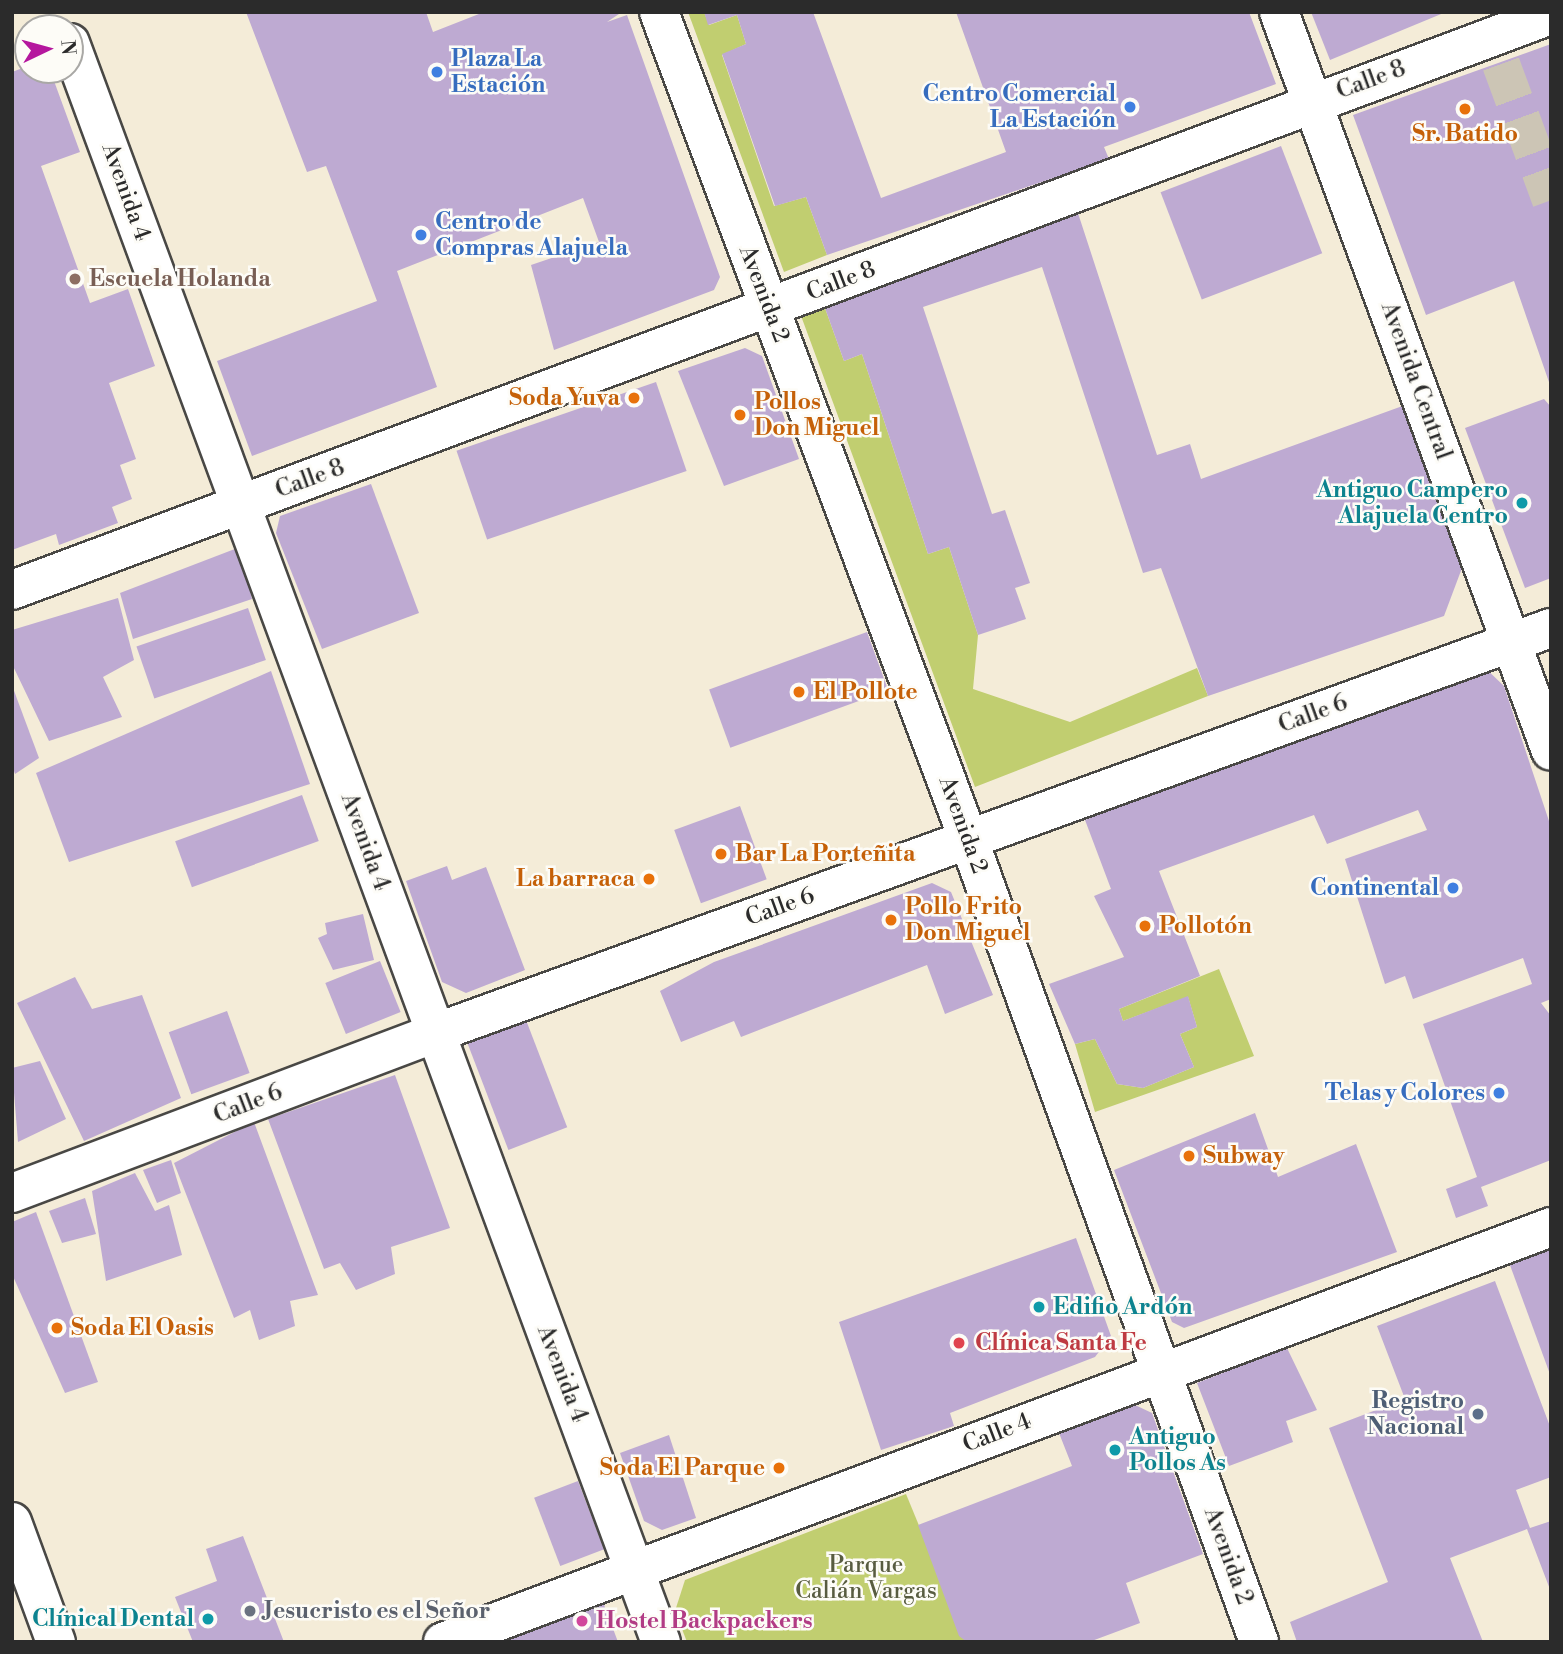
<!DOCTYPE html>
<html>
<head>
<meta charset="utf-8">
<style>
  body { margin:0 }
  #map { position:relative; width:1563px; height:1654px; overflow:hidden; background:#f4ecd8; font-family:"Libre Bodoni",serif }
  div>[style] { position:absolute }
  .green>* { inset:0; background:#c1ce70 }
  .building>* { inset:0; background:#beaad2; transform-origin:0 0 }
  .minor-tunnel>* { height:38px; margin-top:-19px; transform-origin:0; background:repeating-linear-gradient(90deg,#ccc5b5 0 38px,transparent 0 57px) }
  .roads { filter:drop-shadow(2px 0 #494845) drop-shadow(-2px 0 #494845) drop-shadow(0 2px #494845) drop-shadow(0 -2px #494845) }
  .minor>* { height:38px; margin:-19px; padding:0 19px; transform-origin:19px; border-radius:19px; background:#fff }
  .dots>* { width:19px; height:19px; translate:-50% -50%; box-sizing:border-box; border:4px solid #fdfcf7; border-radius:50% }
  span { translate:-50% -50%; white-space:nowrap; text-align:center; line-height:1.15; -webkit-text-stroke:5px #fdfcf7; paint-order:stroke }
  .shop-label { font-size:23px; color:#366cbe; font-weight:700 }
  .left { translate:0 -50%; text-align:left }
  .right { translate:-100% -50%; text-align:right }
  .street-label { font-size:23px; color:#2b2b2b }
  .food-label { font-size:23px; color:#c56008; font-weight:700 }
  .education-label { font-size:23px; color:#785e54; font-weight:700 }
  .culture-label { font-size:23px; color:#0d838f; font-weight:700 }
  .health-label { font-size:23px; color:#be3a42; font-weight:700 }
  .service-label { font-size:23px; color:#4e5e75; font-weight:700 }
  .park-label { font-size:23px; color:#585c40 }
  .worship-label { font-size:23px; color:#5b616d; font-weight:700 }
  .hotel-label { font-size:23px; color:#b23c85; font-weight:700 }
  .frame { position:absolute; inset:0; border:14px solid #2b2b2b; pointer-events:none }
  .north { position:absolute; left:14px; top:14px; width:70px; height:70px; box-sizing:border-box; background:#fdfcf7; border:2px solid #a9a8a5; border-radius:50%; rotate:85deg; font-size:19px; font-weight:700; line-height:28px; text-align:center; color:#2b2b2b }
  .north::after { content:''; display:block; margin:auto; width:24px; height:32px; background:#b5179e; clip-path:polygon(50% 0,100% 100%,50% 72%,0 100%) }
</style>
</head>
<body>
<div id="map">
  <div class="green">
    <div style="clip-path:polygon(688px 12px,704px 12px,709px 25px,737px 15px,746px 44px,722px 55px,774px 206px,806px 197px,827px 255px,784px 272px)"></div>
    <div style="clip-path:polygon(821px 297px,844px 361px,862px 354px,928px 554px,949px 547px,978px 635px,973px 689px,1070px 722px,1197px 668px,1208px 696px,975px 787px,797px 305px)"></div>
    <div style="clip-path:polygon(1219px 969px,1254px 1056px,1095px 1112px,1075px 1044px,1095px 1039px,1117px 1084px,1143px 1088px,1194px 1067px,1180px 1034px,1197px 1027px,1188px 997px,1123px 1021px,1119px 1009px)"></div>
    <div style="clip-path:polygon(906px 1494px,967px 1642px,687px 1642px,675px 1611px,685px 1580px)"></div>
  </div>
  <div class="building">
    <div style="clip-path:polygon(246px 12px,426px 12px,433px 32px,484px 12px,622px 12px,607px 22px,627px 15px,720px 277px,714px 290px,554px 350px,531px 265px,599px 242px,583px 198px,397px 271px,437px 387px,252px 456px,217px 361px,377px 301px,326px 166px,307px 172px)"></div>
    <div style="clip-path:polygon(704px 12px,813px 12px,881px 198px,1006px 152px,956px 12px,1249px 12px,1276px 84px,1104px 147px,1109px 159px,827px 255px,806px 197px,775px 206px,722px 54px,746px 44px,737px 15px,708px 25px)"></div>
    <div style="clip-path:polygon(1311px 12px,1446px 12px,1330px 60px)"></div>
    <div style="clip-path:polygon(1551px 44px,1551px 385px,1550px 385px,1514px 281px,1426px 315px,1353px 115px)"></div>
    <div style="clip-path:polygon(28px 66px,50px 70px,80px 152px,41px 166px,90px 303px,128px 289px,155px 366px,109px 383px,136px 459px,120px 465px,132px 499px,112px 507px,118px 523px,59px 545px,56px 534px,12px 550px,12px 72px)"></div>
    <div style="left:1281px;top:146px;width:115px;height:129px;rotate:69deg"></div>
    <div style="clip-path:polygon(1076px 207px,1157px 455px,1190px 444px,1201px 479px,1408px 404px,1465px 560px,1444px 616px,1208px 696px,1161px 568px,1143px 573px,1042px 267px,923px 307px,992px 514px,1005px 510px,1030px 583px,1015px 588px,1026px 619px,978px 635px,949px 547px,928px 554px,862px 354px,844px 361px,821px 297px)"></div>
    <div style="clip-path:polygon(745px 348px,762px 356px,799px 459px,724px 486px,678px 371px)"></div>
    <div style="left:656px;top:382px;width:94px;height:211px;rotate:71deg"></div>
    <div style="clip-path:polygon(1544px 399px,1551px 407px,1551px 578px,1525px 588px,1465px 428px)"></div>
    <div style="clip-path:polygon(371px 484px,419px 613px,322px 649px,276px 533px,280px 516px)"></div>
    <div style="clip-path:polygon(240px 547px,252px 599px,133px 639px,120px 593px)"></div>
    <div style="clip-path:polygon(118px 598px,134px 660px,103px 677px,122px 717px,49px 741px,12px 664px,12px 630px)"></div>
    <div style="left:248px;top:608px;width:55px;height:118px;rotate:71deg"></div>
    <div style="left:867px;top:632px;width:62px;height:168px;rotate:70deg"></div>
    <div style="clip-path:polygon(1482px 665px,1504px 686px,1551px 827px,1551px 999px,1541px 1003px,1551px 1016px,1551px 1160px,1481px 1187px,1488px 1206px,1456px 1218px,1446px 1189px,1477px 1177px,1423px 1024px,1532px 984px,1523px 958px,1413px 999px,1405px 976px,1385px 984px,1345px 859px,1427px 830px,1418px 810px,1327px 844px,1314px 815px,1159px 871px,1200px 976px,1119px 1009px,1123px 1021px,1188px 996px,1197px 1027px,1180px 1034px,1194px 1067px,1143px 1088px,1117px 1084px,1095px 1039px,1075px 1044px,1049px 984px,1124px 957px,1094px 896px,1111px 889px,1085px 820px)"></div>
    <div style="clip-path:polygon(271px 671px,310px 784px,69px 862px,36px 773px)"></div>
    <div style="clip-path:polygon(13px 688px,39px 758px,15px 774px,12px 765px)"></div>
    <div style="left:302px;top:795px;width:49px;height:135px;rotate:70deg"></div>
    <div style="left:740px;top:806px;width:78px;height:70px;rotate:70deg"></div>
    <div style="clip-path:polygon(447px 866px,452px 880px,486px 867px,525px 970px,466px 993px,442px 982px,406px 881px)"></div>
    <div style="clip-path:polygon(932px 883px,951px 892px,993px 995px,945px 1014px,927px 965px,741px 1037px,734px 1021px,681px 1042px,660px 991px,714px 962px)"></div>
    <div style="clip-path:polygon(363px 914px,374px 960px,333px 970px,318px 938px,327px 934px,325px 923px)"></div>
    <div style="left:380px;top:961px;width:55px;height:59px;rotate:68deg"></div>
    <div style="clip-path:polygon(75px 977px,92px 1009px,142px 995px,181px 1098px,84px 1141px,17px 1003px)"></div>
    <div style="left:227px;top:1011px;width:66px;height:62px;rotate:70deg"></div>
    <div style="left:526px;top:1020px;width:115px;height:63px;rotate:69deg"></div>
    <div style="clip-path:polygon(40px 1061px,66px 1119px,18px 1142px,12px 1068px)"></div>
    <div style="clip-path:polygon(395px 1075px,450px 1228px,391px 1247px,395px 1274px,356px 1290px,340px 1263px,324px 1269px,268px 1119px)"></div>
    <div style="clip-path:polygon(1255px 1113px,1278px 1177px,1356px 1144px,1397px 1252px,1184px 1328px,1172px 1322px,1114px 1170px)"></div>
    <div style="clip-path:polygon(254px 1122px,318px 1295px,290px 1301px,295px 1326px,259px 1340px,250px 1310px,234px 1318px,174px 1163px)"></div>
    <div style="clip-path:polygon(171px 1160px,181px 1193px,157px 1203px,143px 1170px)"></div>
    <div style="clip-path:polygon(135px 1173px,155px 1211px,169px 1205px,182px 1255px,106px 1281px,92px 1191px)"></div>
    <div style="clip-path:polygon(85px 1198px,96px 1234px,62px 1243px,49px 1211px)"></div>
    <div style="clip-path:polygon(36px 1212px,98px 1382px,65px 1393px,12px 1274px,12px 1222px)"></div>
    <div style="clip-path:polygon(1076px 1238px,1111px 1336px,1095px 1357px,950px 1413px,954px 1426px,881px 1450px,839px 1322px)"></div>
    <div style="clip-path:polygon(1551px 1240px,1551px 1377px,1507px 1257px)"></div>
    <div style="clip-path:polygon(1495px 1281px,1551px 1429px,1551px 1477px,1516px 1490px,1530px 1528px,1551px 1521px,1551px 1592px,1527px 1529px,1450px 1558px,1483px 1642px,1297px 1642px,1290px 1622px,1388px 1582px,1329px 1428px,1405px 1399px,1377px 1326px)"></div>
    <div style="clip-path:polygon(1287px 1348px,1317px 1410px,1286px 1421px,1293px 1442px,1229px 1466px,1197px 1383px)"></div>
    <div style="clip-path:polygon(1135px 1405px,1152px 1413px,1203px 1554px,1126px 1583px,1140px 1623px,1089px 1642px,967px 1642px,959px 1636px,918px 1525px,1072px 1466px,1059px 1433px)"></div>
    <div style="clip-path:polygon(669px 1435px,696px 1518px,662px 1530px,644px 1521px,620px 1453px)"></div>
    <div style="left:578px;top:1481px;width:73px;height:47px;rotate:69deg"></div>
    <div style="clip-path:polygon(243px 1536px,284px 1642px,193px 1642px,175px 1597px,217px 1581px,206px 1549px)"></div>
    <div style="clip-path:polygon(603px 1602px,618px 1642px,507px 1642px,506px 1639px)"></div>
  </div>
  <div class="minor-tunnel">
    <div style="left:1458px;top:12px;width:1px;rotate:90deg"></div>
    <div style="left:1501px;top:64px;width:145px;rotate:69.8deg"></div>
  </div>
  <div class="roads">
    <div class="minor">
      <div style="left:659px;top:12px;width:882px;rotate:69.49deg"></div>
      <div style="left:968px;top:838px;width:855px;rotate:70.1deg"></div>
      <div style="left:1279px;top:12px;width:787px;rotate:69.79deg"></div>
      <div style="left:70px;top:43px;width:1705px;rotate:69.72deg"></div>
      <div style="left:12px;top:590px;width:1643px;rotate:-20.49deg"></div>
      <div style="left:12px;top:1193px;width:452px;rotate:-20.7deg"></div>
      <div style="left:435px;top:1033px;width:1187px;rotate:-19.95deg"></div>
      <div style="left:12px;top:1522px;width:128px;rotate:69.9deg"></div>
      <div style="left:443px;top:1642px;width:1183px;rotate:-20.53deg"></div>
    </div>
  </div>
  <div class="dots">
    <div style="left:437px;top:72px;background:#3f7fe0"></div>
    <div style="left:1130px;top:107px;background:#3f7fe0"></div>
    <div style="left:1465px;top:109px;background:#e8710a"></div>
    <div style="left:421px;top:235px;background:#3f7fe0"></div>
    <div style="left:75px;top:279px;background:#8d6e63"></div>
    <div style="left:634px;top:398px;background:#e8710a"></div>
    <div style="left:740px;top:415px;background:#e8710a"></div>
    <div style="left:1522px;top:503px;background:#0f9aa8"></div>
    <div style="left:799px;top:692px;background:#e8710a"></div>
    <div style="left:721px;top:854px;background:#e8710a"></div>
    <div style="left:649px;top:879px;background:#e8710a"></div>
    <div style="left:1453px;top:888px;background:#3f7fe0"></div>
    <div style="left:891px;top:920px;background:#e8710a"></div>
    <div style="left:1145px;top:926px;background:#e8710a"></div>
    <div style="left:1499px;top:1093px;background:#3f7fe0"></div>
    <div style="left:1189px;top:1156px;background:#e8710a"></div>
    <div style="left:1039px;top:1307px;background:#0f9aa8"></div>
    <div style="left:57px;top:1328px;background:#e8710a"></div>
    <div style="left:959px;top:1343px;background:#e0444e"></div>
    <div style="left:1478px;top:1414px;background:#5c6f8a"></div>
    <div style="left:1115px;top:1450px;background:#0f9aa8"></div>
    <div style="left:779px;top:1468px;background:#e8710a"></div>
    <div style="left:250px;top:1611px;background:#6b7280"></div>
    <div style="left:208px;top:1619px;background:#0f9aa8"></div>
    <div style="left:582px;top:1621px;background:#d1479c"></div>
  </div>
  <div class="shop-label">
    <span class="left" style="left:451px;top:72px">Plaza La<br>Estación</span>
    <span class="right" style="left:1116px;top:107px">Centro Comercial<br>La Estación</span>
    <span class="left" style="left:435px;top:235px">Centro de<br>Compras Alajuela</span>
    <span class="right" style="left:1439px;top:888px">Continental</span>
    <span class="right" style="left:1485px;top:1093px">Telas y Colores</span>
  </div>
  <div class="street-label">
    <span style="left:1371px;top:80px;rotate:-20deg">Calle 8</span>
    <span style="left:126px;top:192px;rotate:70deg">Avenida 4</span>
    <span style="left:841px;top:281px;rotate:-21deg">Calle 8</span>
    <span style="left:764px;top:294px;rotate:69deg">Avenida 2</span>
    <span style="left:1416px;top:381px;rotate:70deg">Avenida Central</span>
    <span style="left:310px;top:479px;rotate:-20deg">Calle 8</span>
    <span style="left:1313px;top:714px;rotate:-20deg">Calle 6</span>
    <span style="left:963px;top:825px;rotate:70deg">Avenida 2</span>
    <span style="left:365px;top:842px;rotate:70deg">Avenida 4</span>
    <span style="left:780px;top:907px;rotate:-20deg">Calle 6</span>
    <span style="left:248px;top:1104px;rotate:-21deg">Calle 6</span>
    <span style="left:562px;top:1374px;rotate:69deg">Avenida 4</span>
    <span style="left:997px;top:1433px;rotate:-21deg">Calle 4</span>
    <span style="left:1228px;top:1556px;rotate:70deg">Avenida 2</span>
  </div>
  <div class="food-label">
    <span style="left:1465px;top:134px">Sr. Batido</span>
    <span class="right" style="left:620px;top:398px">Soda Yuva</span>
    <span class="left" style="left:754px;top:415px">Pollos<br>Don Miguel</span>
    <span class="left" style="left:813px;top:692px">El Pollote</span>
    <span class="left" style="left:735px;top:854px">Bar La Porteñita</span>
    <span class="right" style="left:635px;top:879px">La barraca</span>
    <span class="left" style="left:905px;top:920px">Pollo Frito<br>Don Miguel</span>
    <span class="left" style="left:1159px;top:926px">Pollotón</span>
    <span class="left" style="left:1203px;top:1156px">Subway</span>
    <span class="left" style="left:71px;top:1328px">Soda El Oasis</span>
    <span class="right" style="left:765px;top:1468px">Soda El Parque</span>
  </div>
  <div class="education-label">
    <span class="left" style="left:89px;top:279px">Escuela Holanda</span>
  </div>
  <div class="culture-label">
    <span class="right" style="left:1508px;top:503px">Antiguo Campero<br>Alajuela Centro</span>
    <span class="left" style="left:1053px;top:1307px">Edifio Ardón</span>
    <span class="left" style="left:1129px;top:1450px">Antiguo<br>Pollos As</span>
    <span class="right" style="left:194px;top:1619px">Clínical Dental</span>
  </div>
  <div class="health-label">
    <span class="left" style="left:975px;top:1343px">Clínica Santa Fe</span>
  </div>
  <div class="service-label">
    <span class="right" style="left:1464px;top:1414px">Registro<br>Nacional</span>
  </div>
  <div class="park-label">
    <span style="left:866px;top:1578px">Parque<br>Calián Vargas</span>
  </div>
  <div class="worship-label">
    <span class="left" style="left:264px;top:1611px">Jesucristo es el Señor</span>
  </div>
  <div class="hotel-label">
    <span class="left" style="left:596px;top:1621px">Hostel Backpackers</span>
  </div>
  <div class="frame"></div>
  <div class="north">N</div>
</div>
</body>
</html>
